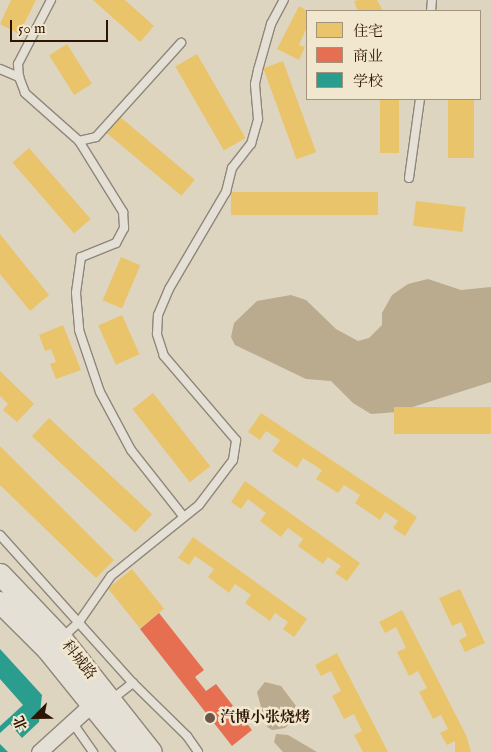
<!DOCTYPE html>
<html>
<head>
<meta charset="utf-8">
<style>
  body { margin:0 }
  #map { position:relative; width:491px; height:752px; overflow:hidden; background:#ded5c1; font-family:"IM FELL English","Noto Serif SC",serif }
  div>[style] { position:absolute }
  .water>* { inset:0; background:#baaa8e }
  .homes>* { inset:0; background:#e9c46a; transform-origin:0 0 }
  .shops>* { inset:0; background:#e76f51 }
  .schools>* { inset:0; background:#2a9d8f }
  .roads { filter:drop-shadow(1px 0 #8f867a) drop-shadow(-1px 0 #8f867a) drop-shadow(0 1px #8f867a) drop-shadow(0 -1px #8f867a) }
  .service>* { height:8px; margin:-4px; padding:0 4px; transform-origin:4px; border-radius:4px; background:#e5e0d6 }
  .minor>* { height:15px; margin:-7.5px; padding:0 7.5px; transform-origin:7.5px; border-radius:7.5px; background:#e5e0d6 }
  .secondary>* { height:21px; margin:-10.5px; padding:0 10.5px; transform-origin:10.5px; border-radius:10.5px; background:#e5e0d6 }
  .dots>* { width:14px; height:14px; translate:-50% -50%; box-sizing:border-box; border:2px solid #f1e7cf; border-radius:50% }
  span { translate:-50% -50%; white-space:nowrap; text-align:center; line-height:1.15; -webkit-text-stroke:5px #f1e7cf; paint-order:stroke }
  .street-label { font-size:15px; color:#2e1503 }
  .poi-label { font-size:15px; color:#2e1503; font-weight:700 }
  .left { translate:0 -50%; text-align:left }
  .legend { position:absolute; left:306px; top:10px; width:175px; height:90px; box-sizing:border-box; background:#f1e7cf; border:1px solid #a3937d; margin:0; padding:6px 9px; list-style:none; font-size:15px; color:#2e1503 }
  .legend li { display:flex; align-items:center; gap:10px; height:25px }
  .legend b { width:25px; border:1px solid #a3937d }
  .north { position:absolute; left:10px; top:692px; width:50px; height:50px; -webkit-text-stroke:4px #f1e7cf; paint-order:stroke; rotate:247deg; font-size:14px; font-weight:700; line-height:20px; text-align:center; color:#2e1503 }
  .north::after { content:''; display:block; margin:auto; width:18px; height:22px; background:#2e1503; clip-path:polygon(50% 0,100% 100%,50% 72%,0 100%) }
  .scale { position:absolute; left:10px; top:20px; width:98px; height:22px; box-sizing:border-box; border:2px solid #2e1503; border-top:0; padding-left:6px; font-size:15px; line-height:18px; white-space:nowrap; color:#2e1503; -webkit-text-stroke:4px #f1e7cf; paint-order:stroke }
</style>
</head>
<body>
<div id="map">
  <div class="water">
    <div style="clip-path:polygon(428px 279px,461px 290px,491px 287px,491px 382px,397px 412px,371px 414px,353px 403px,331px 381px,306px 379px,235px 345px,231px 337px,234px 323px,257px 301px,291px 295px,306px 300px,336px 329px,358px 341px,369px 338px,382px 325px,382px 313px,392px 295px,408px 284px)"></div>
    <div style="clip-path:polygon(265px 682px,281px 686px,296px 706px,293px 720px,285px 728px,272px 730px,266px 726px,257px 692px)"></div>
    <div style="clip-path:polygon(276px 734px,288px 735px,317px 752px,283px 752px,274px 742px)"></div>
  </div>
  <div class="homes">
    <div style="clip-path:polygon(11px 0,36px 0,19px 34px,0 24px)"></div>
    <div style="clip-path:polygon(93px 0,125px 0,154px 26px,140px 42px)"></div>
    <div style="clip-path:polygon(357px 0,377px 0,383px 11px,358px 11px,354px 2px)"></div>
    <div style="clip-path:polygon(299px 6px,307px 11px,307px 27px,299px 45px,305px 47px,299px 60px,277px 49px)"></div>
    <div style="left:67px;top:44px;width:47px;height:21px;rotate:58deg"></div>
    <div style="left:197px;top:54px;width:97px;height:25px;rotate:60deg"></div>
    <div style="left:283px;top:61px;width:97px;height:21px;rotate:70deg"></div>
    <div style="left:380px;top:99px;width:19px;height:54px"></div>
    <div style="left:448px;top:99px;width:26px;height:59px"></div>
    <div style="left:119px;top:116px;width:99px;height:21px;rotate:40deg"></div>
    <div style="left:29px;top:148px;width:94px;height:22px;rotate:49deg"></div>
    <div style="left:378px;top:192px;width:23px;height:147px;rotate:90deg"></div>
    <div style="left:416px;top:201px;width:50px;height:25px;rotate:7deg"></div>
    <div style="clip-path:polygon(0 234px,49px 295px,30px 311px,0 274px)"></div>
    <div style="left:121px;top:257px;width:21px;height:47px;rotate:23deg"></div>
    <div style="left:122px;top:315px;width:43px;height:26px;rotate:66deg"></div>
    <div style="clip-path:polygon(63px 325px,81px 370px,56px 379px,50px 364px,56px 362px,51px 349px,45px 351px,39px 335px)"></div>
    <div style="clip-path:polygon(0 371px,34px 404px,17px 422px,3px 410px,8px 404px,0 396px)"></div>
    <div style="left:153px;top:393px;width:93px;height:26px;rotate:52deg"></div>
    <div style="left:491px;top:407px;width:27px;height:97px;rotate:90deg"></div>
    <div style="clip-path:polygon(261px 413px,417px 517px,405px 536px,393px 528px,398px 521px,385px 512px,380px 520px,355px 503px,360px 495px,344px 485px,338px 493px,316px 479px,322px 470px,303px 458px,297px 468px,272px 451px,280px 440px,266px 431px,260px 440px,248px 432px)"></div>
    <div style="left:49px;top:418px;width:141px;height:25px;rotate:43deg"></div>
    <div style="clip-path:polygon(0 446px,114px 560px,96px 578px,0 485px)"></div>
    <div style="clip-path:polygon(245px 481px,360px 563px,347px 581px,335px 573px,341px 566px,328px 557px,323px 564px,298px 546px,303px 539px,288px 528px,281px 537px,260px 521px,266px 513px,248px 499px,241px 509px,231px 502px)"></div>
    <div style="clip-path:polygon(193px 537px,307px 619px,294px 637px,283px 629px,288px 622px,275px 613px,270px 621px,245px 603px,251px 595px,235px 584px,229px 593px,208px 577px,214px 569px,195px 556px,189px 565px,178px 558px)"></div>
    <div style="left:132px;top:569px;width:51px;height:31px;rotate:51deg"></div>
    <div style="clip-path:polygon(460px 589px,485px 643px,465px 652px,459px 640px,467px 636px,461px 622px,452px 626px,439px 598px)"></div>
    <div style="clip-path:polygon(402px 610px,466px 735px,471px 752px,455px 752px,455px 741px,447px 745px,440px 733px,448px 729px,441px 715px,433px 719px,419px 692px,427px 688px,418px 671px,409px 676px,397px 652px,406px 648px,396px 627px,385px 633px,379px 622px)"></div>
    <div style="clip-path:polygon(337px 653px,388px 752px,363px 752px,354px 735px,362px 731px,354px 714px,344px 719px,332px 696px,341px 691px,331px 671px,321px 676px,315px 665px)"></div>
  </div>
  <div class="shops">
    <div style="clip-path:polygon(159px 613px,204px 670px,195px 677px,206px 691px,216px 684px,252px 730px,232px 746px,140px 629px)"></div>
  </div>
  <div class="schools">
    <div style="clip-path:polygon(0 649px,42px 695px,39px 722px,22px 738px,10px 724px,0 733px,0 726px,23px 705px,0 679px)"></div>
    <div style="clip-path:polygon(0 744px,8px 752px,0 752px)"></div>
  </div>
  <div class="roads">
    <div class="service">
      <div style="left:51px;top:0;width:72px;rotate:117.3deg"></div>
      <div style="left:18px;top:64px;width:13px;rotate:86deg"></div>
      <div style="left:19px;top:77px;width:17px;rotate:69deg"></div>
      <div style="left:25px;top:93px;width:72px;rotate:41.6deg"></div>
      <div style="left:79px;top:141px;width:17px;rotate:-13deg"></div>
      <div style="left:96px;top:137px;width:127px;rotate:-47.9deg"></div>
      <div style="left:431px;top:11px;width:11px;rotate:-85deg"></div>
      <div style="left:0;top:69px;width:21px;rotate:23deg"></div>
      <div style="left:79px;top:141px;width:84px;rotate:58.2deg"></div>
      <div style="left:123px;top:212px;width:16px;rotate:86deg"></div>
      <div style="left:124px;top:228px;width:17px;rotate:118deg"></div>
      <div style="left:116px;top:243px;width:38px;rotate:158deg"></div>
      <div style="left:81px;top:257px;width:36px;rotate:98deg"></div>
      <div style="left:76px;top:293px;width:37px;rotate:85deg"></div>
      <div style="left:79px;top:330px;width:65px;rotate:71.3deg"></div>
      <div style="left:100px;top:392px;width:66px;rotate:61.9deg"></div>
      <div style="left:131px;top:450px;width:85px;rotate:51.7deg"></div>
      <div style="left:409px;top:178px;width:80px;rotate:-82.1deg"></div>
      <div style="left:0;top:535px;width:199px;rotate:48.1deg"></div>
      <div style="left:133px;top:683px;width:76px;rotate:44.5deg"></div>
      <div style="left:187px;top:736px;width:19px;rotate:55deg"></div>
      <div style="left:63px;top:637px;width:22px;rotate:-43deg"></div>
      <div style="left:79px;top:622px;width:56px;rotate:-55.2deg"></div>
      <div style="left:111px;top:576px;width:113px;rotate:-38.9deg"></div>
      <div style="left:199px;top:505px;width:56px;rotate:-52.9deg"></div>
      <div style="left:233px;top:460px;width:20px;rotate:-81deg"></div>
      <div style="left:236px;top:440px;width:111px;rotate:-130.6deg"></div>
      <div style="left:164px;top:356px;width:23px;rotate:-108deg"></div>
      <div style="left:157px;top:334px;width:19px;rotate:-87deg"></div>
      <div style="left:158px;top:315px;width:28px;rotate:-67deg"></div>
      <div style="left:169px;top:289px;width:113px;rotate:-59.6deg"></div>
      <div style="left:226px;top:192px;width:25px;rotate:-76deg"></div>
      <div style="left:232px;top:168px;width:31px;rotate:-52deg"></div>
      <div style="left:251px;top:144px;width:26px;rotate:-74deg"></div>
      <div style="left:258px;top:119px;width:35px;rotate:-95deg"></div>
      <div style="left:255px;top:84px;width:14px;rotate:-78deg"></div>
      <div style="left:258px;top:70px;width:48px;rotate:-74.2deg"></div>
      <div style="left:271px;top:24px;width:27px;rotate:-62deg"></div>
      <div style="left:111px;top:700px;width:28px;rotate:-38deg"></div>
      <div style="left:72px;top:722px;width:37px;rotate:55deg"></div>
    </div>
    <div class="minor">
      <div style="left:39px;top:752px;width:72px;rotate:-42.2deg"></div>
    </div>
    <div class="secondary">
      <div style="left:0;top:574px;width:88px;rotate:46.4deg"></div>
      <div style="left:61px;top:638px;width:145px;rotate:51.7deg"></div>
      <div style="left:0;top:602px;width:66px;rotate:45deg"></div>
      <div style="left:47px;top:649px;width:132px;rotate:51.1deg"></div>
    </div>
  </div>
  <div class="dots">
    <div style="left:210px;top:718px;background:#6c5846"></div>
  </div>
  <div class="street-label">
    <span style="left:79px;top:660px;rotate:51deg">科城路</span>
  </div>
  <div class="poi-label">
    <span class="left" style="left:220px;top:718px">汽博小张烧烤</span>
  </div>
  <ul class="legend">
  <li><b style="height:14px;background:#e9c46a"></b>住宅</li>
  <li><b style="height:14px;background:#e76f51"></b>商业</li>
  <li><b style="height:14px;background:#2a9d8f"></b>学校</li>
  </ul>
  <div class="north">北</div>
  <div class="scale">50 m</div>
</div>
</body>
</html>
